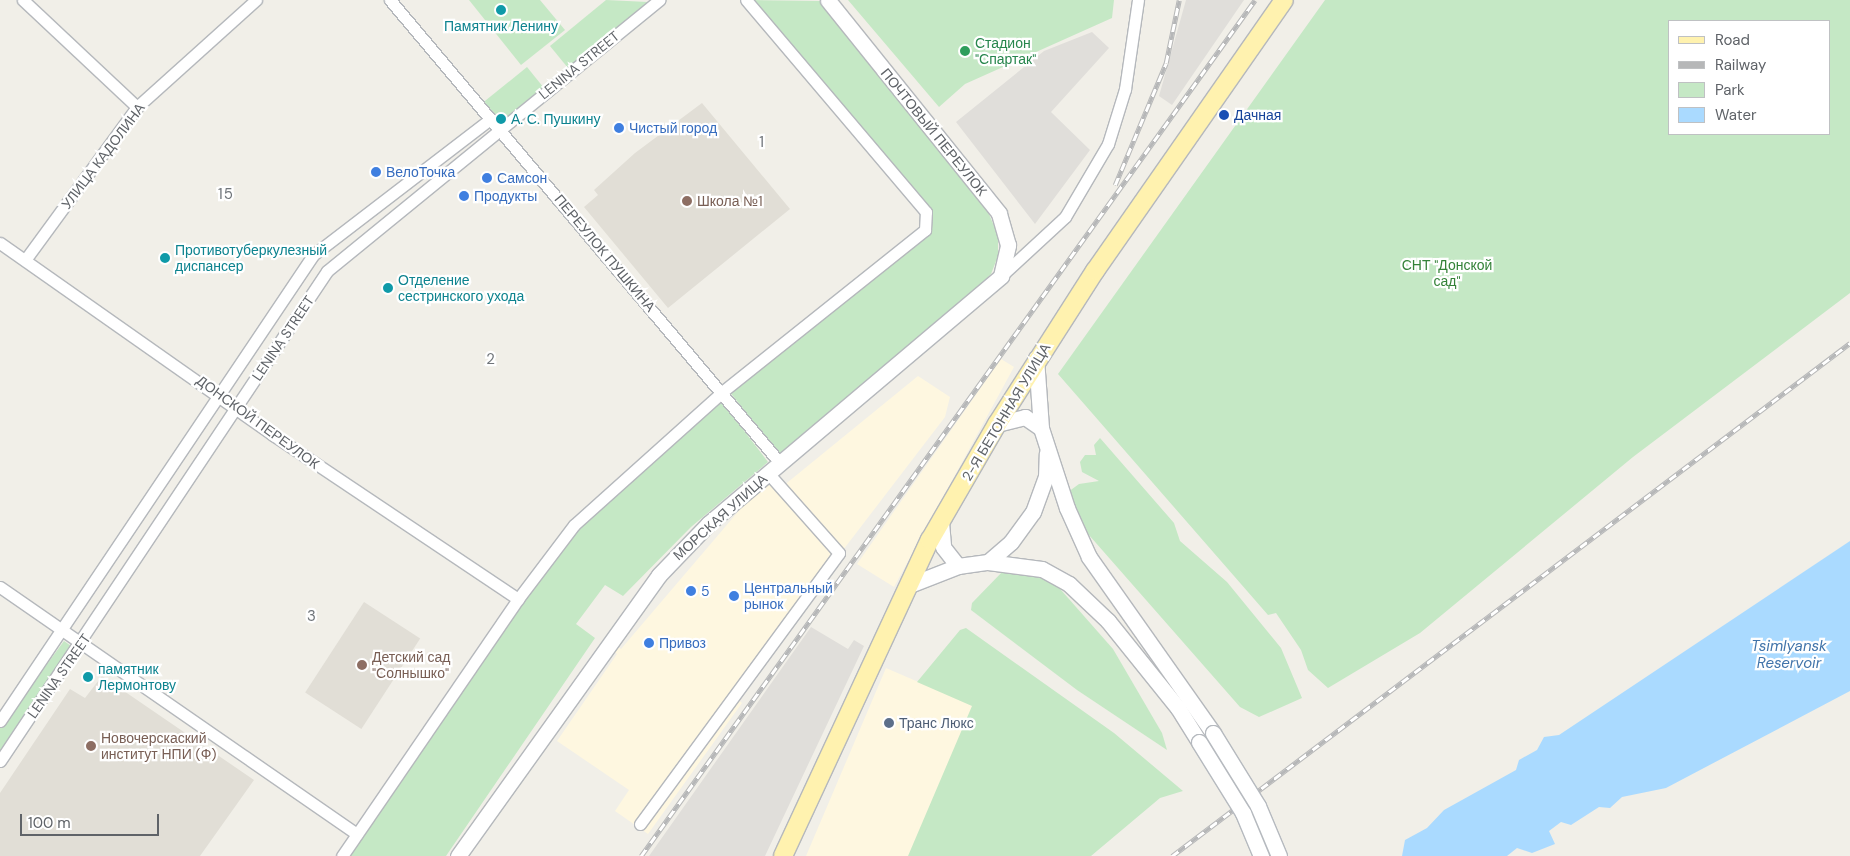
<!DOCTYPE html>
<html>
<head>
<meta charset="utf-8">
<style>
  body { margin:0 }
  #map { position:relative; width:1850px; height:856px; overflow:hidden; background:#f1efe8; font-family:"DM Sans",sans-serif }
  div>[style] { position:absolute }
  .commercial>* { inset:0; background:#fef7e0 }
  .industrial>* { inset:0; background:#e0deda }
  .education>* { inset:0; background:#e1ded6; transform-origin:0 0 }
  .green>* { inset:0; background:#c5e8c5; transform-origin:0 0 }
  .water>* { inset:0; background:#aadaff }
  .roads { filter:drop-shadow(1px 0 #b5b8bc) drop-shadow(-1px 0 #b5b8bc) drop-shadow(0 1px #b5b8bc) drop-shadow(0 -1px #b5b8bc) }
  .street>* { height:11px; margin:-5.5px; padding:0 5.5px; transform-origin:5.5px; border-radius:5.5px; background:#fff }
  .secondary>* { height:15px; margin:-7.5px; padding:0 7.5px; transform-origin:7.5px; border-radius:7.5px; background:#fff }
  .primary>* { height:18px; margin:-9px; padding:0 9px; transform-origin:9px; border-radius:9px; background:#fff2af }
  .rail>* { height:4.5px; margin-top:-2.25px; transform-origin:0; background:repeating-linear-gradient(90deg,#fff 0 8px,#b6b7b8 0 16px); box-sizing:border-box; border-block:1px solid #b6b7b8 }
  .bridges { filter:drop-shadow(1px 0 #b6babf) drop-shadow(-1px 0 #b6babf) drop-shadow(0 1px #b6babf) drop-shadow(0 -1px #b6babf) }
  .secondary-bridge>* { height:15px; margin:-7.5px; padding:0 7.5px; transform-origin:7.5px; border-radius:7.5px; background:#fff }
  .dots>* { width:14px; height:14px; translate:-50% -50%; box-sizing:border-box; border:2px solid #fff; border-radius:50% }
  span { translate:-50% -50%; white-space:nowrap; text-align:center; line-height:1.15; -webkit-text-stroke:4.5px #fff; paint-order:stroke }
  .culture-label { font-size:14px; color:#0d838f }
  .left { translate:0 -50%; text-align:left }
  .leisure-label { font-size:14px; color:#27864d }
  .street-label { font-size:14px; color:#5f6368 }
  .transit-label { font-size:14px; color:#164399 }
  .shop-label { font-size:14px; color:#366cbe }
  .education-label { font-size:14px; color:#785e54 }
  .park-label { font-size:14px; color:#348238 }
  .service-label { font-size:14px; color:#4e5e75 }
  .neighbourhood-label { font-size:15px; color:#70757a; letter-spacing:1px }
  .water-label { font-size:15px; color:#4174aa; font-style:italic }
  .legend { position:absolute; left:1668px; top:20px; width:162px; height:115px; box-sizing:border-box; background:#fff; border:1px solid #bfc1c3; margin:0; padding:6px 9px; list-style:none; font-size:15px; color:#5f6368 }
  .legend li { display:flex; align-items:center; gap:10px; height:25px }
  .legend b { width:25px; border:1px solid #bfc1c3 }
  .scale { position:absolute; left:20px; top:814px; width:139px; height:22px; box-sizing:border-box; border:2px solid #5f6368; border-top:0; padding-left:6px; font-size:15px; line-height:18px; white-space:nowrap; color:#5f6368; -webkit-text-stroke:4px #fff; paint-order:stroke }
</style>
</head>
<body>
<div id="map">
  <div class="commercial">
    <div style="clip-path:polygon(1001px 359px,1014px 367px,894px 587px,857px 564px)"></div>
    <div style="clip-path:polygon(918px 376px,950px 397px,945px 417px,732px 695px,742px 703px,648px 834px,615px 811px,629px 790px,557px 741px,617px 654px,611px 649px,614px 644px,621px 649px,743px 506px,769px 484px,777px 491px)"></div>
    <div style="clip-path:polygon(886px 668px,974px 706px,909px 856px,806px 856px)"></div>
  </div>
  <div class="industrial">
    <div style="clip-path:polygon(1186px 0,1244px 0,1172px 105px,1159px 96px)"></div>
    <div style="clip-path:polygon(1092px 32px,1109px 48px,1051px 112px,1090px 150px,1035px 224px,956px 122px,1044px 51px)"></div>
    <div style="clip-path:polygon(811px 627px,848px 649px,854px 640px,864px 646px,765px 856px,649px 856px)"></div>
  </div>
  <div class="education">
    <div style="clip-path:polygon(702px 103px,790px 209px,668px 308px,584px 207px,598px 195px,594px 190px,635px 153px)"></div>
    <div style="left:364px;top:602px;width:67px;height:108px;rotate:33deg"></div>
    <div style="clip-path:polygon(102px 676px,254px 780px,200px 856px,0 856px,0 793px,70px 689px,85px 698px)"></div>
  </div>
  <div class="green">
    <div style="clip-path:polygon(469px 0,540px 0,565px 30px,521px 65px)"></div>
    <div style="clip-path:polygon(606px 0,648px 2px,568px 68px,550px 46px)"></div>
    <div style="clip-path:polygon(752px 0,820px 1px,982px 198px,998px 235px,998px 256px,991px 274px,976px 290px,779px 454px,729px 391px,927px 233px,932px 222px,929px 212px)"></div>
    <div style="clip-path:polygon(848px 0,1114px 0,1112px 18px,965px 84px,939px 107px)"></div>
    <div style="clip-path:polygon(evenodd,1325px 0,1850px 0,1850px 293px,1633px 457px,1420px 633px,1328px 688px,1308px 670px,1301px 650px,1276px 613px,1268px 615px,1058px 374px,1325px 0,1669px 21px,1829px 21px,1829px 134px,1669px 134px,1669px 21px)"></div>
    <div style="left:527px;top:67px;width:26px;height:55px;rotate:51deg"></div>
    <div style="clip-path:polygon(719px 398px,768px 462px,691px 527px,623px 596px,605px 585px,576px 624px,595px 638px,446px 856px,350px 856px,575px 522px)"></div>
    <div style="clip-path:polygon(1100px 438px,1174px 523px,1180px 541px,1227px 582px,1281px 648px,1302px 698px,1259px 717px,1240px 707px,1067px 510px,1064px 495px,1079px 484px,1099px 481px,1082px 472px,1080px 462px,1085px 455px,1096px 455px,1094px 445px)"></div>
    <div style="clip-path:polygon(1026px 561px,1054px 582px,1113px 649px,1162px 733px,1167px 750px,1077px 690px,971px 610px,972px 603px,1005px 569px)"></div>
    <div style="clip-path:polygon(966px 628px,1114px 733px,1183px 791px,1160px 798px,1091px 856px,908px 856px,972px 706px,917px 682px,960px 630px)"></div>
    <div style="clip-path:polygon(64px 641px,71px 646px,0 758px,0 728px)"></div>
  </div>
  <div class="water">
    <div style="clip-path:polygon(1850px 541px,1850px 691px,1666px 788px,1622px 797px,1610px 808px,1599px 807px,1571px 825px,1561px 822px,1549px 831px,1555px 844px,1532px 853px,1517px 848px,1507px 856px,1402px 856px,1405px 840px,1427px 828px,1444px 810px,1516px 770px,1519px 760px,1537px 750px,1544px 737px,1559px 735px)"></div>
  </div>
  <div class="roads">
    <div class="street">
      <div style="left:23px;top:0;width:156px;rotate:43.2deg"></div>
      <div style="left:390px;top:0;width:605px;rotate:49.89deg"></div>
      <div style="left:0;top:243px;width:334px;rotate:35.1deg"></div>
      <div style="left:273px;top:435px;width:295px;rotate:33.8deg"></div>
      <div style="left:25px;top:260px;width:190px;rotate:-53.8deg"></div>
      <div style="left:137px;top:107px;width:160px;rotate:-42deg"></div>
      <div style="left:1001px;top:276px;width:87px;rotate:-42.7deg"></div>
      <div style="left:1065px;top:217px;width:85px;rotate:-59.5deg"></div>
      <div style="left:1108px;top:144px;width:58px;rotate:-72.8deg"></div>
      <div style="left:1125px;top:89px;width:90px;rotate:-81.7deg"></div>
      <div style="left:0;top:587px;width:434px;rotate:34.7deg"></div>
      <div style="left:0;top:721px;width:561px;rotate:-56.11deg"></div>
      <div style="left:313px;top:255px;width:223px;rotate:-37.5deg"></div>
      <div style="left:0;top:761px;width:589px;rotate:-56.28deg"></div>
      <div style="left:327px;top:271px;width:429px;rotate:-39.2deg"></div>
      <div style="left:640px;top:824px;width:336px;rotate:-53.7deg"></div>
      <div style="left:839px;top:553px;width:107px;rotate:-131.6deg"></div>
      <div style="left:342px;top:856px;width:311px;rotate:-55.6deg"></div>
      <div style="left:518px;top:599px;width:93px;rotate:-52.9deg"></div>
      <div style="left:574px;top:525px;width:199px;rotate:-41.9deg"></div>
      <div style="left:722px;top:392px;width:260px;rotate:-38.6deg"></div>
      <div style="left:925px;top:230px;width:18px;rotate:-87deg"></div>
      <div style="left:926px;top:212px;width:278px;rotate:-130.3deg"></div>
    </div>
    <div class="secondary">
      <div style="left:1036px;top:358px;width:70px;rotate:85.9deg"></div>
      <div style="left:997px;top:424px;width:29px;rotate:-14deg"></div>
      <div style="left:1025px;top:417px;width:19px;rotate:35deg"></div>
      <div style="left:1041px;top:428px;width:84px;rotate:72deg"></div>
      <div style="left:1067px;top:508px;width:54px;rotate:65.8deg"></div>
      <div style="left:1089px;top:557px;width:215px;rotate:54.8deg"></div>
      <div style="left:941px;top:522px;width:25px;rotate:85deg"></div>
      <div style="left:943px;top:547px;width:24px;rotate:52deg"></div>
      <div style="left:958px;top:566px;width:30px;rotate:-8deg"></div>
      <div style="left:988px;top:562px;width:30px;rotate:-41deg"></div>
      <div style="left:1011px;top:542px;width:37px;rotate:-54deg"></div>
      <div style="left:1033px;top:512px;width:37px;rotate:-70deg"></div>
      <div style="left:1046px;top:477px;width:24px;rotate:-88deg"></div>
      <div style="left:988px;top:562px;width:54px;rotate:7.4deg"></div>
      <div style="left:1042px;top:569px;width:31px;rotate:29deg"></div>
      <div style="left:1069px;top:584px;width:54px;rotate:43.5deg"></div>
      <div style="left:1108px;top:621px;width:112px;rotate:51.2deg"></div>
      <div style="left:1178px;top:708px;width:40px;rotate:58deg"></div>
      <div style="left:907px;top:586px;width:55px;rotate:-21.4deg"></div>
      <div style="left:458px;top:856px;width:345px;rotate:-54.4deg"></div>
      <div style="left:659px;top:575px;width:71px;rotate:-46.1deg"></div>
      <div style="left:708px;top:524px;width:384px;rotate:-40.2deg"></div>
      <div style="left:1001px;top:276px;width:32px;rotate:-77deg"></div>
      <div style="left:1008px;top:245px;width:33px;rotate:-106deg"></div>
      <div style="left:999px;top:213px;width:273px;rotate:-128.8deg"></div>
    </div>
    <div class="primary">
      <div style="left:783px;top:856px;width:349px;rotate:-65.1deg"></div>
      <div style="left:930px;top:540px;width:134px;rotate:-60deg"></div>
      <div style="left:997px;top:424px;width:182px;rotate:-57.4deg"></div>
      <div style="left:1095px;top:271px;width:330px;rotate:-55.1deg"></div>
    </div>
  </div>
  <div class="rail">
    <div style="left:1115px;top:185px;width:132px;rotate:-67.3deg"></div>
    <div style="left:1166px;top:63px;width:64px;rotate:-78.3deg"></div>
    <div style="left:641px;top:856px;width:1053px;rotate:-54.35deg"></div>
    <div style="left:1172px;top:856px;width:850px;rotate:-37.11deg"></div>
  </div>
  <div class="bridges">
    <div class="secondary-bridge">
      <div style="left:1213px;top:733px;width:86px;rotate:58.3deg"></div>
      <div style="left:1258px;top:806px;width:54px;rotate:67.2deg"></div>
      <div style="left:1199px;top:742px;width:84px;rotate:58.2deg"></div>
      <div style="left:1243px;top:813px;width:47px;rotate:67.3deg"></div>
    </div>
  </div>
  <div class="dots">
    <div style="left:501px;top:10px;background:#0f9aa8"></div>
    <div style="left:965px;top:51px;background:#2e9e5b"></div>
    <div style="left:1224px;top:115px;background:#1a4fb4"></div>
    <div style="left:501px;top:119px;background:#0f9aa8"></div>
    <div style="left:619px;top:128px;background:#3f7fe0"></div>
    <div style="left:376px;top:172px;background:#3f7fe0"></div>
    <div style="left:487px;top:178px;background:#3f7fe0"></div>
    <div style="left:464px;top:196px;background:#3f7fe0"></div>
    <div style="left:687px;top:201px;background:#8d6e63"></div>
    <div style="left:165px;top:258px;background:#0f9aa8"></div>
    <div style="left:388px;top:288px;background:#0f9aa8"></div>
    <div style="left:691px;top:591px;background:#3f7fe0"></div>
    <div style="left:734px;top:596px;background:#3f7fe0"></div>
    <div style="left:649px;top:643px;background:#3f7fe0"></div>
    <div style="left:362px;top:665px;background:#8d6e63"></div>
    <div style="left:88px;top:677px;background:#0f9aa8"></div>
    <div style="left:889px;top:723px;background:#5c6f8a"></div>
    <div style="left:91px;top:746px;background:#8d6e63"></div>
  </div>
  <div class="culture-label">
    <span style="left:501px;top:26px">Памятник Ленину</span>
    <span class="left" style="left:511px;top:119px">А. С. Пушкину</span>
    <span class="left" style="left:175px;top:258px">Противотуберкулезный<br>диспансер</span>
    <span class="left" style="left:398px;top:288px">Отделение<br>сестринского ухода</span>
    <span class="left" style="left:98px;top:677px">памятник<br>Лермонтову</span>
  </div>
  <div class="leisure-label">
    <span class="left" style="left:975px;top:51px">Стадион<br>"Спартак"</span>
  </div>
  <div class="street-label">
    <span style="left:579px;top:65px;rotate:-39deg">LENINA STREET</span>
    <span style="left:934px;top:132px;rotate:51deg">ПОЧТОВЫЙ ПЕРЕУЛОК</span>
    <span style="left:103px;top:156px;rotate:-53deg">УЛИЦА КАДОЛИНА</span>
    <span style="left:605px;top:253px;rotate:50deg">ПЕРЕУЛОК ПУШКИНА</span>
    <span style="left:283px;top:338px;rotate:-56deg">LENINA STREET</span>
    <span style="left:1006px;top:412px;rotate:-59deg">2-Я БЕТОННАЯ УЛИЦА</span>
    <span style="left:258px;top:422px;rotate:36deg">ДОНСКОЙ ПЕРЕУЛОК</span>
    <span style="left:720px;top:517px;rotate:-42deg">МОРСКАЯ УЛИЦА</span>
    <span style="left:59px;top:676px;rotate:-55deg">LENINA STREET</span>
  </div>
  <div class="transit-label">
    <span class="left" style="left:1234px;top:115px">Дачная</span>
  </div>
  <div class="shop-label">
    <span class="left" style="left:629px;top:128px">Чистый город</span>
    <span class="left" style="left:386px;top:172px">ВелоТочка</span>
    <span class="left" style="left:497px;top:178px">Самсон</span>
    <span class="left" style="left:474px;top:196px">Продукты</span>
    <span class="left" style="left:744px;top:596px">Центральный<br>рынок</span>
    <span class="left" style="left:701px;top:591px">5</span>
    <span class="left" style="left:659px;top:643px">Привоз</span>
  </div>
  <div class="education-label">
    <span class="left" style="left:697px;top:201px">Школа №1</span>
    <span class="left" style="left:372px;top:665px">Детский сад<br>"Солнышко"</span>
    <span class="left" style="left:101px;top:746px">Новочерскаский<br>институт НПИ (Ф)</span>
  </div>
  <div class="park-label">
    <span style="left:1447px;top:273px">СНТ "Донской<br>сад"</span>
  </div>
  <div class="service-label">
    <span class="left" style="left:899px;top:723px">Транс Люкс</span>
  </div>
  <div class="neighbourhood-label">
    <span style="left:762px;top:143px">1</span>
    <span style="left:226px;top:195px">15</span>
    <span style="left:491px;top:360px">2</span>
    <span style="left:312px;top:617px">3</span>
  </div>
  <div class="water-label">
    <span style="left:1789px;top:655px">Tsimlyansk<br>Reservoir</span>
  </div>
  <ul class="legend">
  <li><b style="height:6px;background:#fff2af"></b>Road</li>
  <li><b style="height:6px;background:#b6b7b8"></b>Railway</li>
  <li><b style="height:14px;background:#c5e8c5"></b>Park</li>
  <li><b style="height:14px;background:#aadaff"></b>Water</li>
  </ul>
  <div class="scale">100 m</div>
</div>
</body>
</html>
